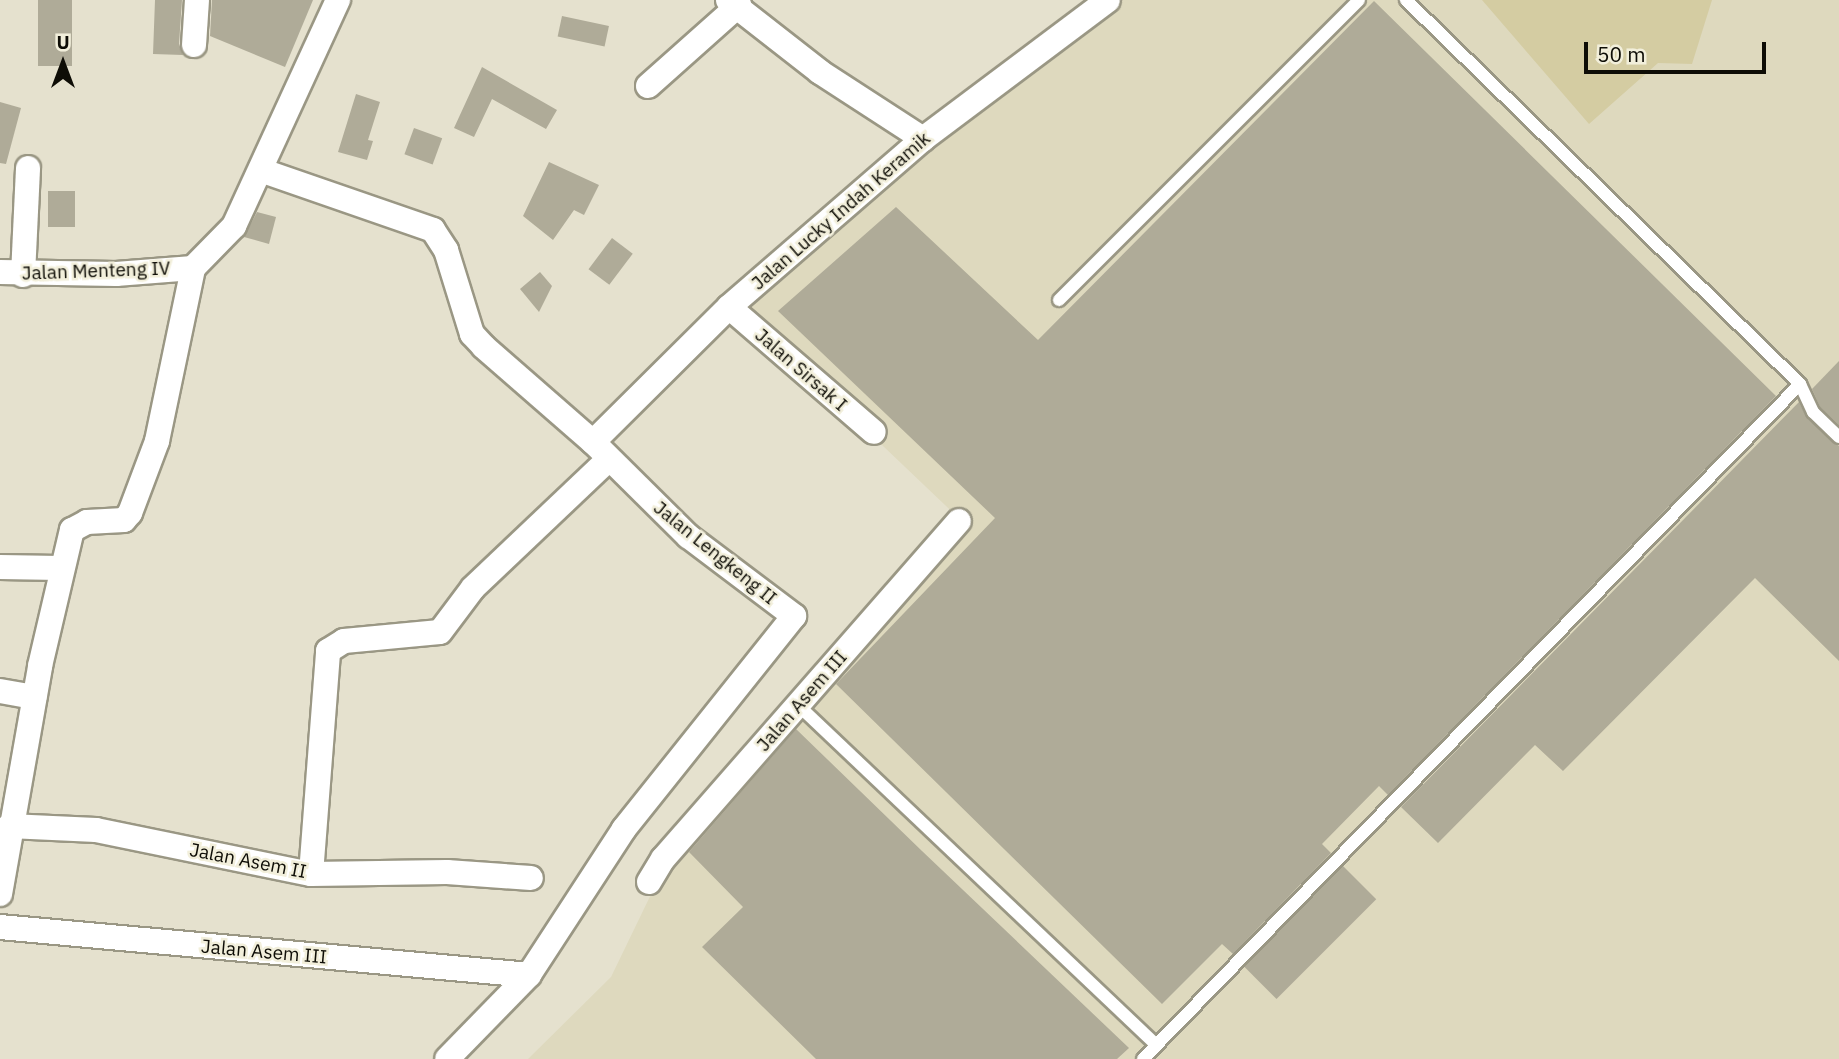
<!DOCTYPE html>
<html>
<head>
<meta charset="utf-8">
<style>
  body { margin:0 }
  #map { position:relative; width:1839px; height:1059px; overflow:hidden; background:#e5e1ce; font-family:"IBM Plex Sans",sans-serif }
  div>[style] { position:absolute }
  .built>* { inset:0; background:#ded9be }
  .green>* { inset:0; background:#d4cca2 }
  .building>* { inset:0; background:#afab98; transform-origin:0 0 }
  .roads { filter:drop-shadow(2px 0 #9a9784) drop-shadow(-2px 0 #9a9784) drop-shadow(0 2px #9a9784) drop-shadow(0 -2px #9a9784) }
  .lane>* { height:12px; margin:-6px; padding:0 6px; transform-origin:6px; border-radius:6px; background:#fff }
  .street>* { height:24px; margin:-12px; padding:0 12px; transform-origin:12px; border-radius:12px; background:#fff }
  span { translate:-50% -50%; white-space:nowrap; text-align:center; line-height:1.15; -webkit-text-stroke:5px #f2efdb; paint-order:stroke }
  .street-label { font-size:19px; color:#0e0d06 }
  .north { position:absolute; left:28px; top:28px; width:70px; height:70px; -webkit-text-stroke:5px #f2efdb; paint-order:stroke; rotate:0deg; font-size:19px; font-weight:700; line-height:28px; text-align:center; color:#0e0d06 }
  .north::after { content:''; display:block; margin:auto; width:24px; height:32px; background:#0e0d06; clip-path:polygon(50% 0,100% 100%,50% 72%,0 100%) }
  .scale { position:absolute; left:1584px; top:42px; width:182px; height:32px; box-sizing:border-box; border:4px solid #0e0d06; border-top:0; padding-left:9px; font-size:21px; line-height:24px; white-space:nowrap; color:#0e0d06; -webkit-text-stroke:5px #f2efdb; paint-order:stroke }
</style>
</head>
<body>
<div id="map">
  <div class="built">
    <div style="clip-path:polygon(1116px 0,1839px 0,1839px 1059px,528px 1059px,611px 977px,671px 853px,966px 525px,738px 308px,944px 131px)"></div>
  </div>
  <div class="green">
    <div style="clip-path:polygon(1482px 0,1712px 0,1692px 64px,1658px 63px,1589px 124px)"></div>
  </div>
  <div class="building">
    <div style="left:38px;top:0;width:34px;height:66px"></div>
    <div style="clip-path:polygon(155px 0,182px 0,179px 44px,183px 55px,153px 54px)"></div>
    <div style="clip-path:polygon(212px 0,313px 0,285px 67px,210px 36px)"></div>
    <div style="clip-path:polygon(1374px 1px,1776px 396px,1388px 795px,1379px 786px,1322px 844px,1331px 853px,1233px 954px,1222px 944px,1162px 1004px,836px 684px,995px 518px,778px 311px,896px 207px,1038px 340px)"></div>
    <div style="left:562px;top:16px;width:48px;height:21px;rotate:12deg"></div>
    <div style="clip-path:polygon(482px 67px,557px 110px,546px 129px,492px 99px,474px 137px,454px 128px)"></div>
    <div style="clip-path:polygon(356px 94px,380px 102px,368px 140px,373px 141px,367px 160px,338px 152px)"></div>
    <div style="clip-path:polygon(0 102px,21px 108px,6px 164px,0 163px)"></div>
    <div style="left:414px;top:128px;width:30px;height:28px;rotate:20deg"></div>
    <div style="clip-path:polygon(549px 162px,599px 185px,584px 215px,574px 210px,553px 240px,523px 216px)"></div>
    <div style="left:48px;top:191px;width:27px;height:36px"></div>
    <div style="clip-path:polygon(257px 212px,276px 217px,269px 244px,244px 237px)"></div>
    <div style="left:612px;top:238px;width:26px;height:39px;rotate:37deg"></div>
    <div style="clip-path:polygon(540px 272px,552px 286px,539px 312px,520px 289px)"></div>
    <div style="clip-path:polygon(1839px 361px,1839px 425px,1820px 407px,1812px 389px)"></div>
    <div style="clip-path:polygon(1799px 402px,1807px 418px,1839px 446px,1839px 661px,1755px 578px,1563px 771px,1535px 745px,1438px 843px,1401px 807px)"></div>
    <div style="clip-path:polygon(796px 729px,922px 851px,1129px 1048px,1117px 1059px,816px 1059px,702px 947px,743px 907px,689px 852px)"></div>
    <div style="left:1343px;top:866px;width:47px;height:141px;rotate:45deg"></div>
  </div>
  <div class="roads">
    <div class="lane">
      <div style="left:1406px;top:0;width:550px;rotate:44.26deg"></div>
      <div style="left:1800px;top:384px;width:31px;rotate:65deg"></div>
      <div style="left:1813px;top:412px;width:36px;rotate:44deg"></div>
      <div style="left:1059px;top:300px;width:424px;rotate:-45deg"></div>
      <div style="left:798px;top:705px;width:494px;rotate:43.5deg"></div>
      <div style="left:1143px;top:1059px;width:942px;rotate:-45.77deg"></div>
    </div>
    <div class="street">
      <div style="left:728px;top:0;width:117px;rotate:38deg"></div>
      <div style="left:820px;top:72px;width:123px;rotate:33deg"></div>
      <div style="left:194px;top:45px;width:45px;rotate:-86.2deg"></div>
      <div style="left:648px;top:86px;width:122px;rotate:-41.7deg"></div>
      <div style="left:263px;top:171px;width:180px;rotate:19.1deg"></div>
      <div style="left:433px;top:230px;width:24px;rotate:57deg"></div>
      <div style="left:446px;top:250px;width:88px;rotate:72.8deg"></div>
      <div style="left:472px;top:334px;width:18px;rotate:47deg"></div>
      <div style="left:484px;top:347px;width:145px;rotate:41.1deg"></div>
      <div style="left:593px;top:442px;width:134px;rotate:44.7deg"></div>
      <div style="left:688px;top:536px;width:133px;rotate:37deg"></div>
      <div style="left:794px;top:616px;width:273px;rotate:128.6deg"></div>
      <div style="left:624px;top:829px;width:174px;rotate:123.1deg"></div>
      <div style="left:529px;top:975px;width:117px;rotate:134.3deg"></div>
      <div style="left:0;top:272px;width:116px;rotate:1deg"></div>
      <div style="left:116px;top:274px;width:77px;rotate:-4.5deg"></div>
      <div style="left:23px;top:275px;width:107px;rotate:-87.3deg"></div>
      <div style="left:729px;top:307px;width:191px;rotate:40.8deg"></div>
      <div style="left:593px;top:442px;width:192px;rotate:-44.8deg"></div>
      <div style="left:729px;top:307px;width:257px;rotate:-40.9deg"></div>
      <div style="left:923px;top:139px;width:231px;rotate:-36.9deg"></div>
      <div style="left:0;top:567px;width:60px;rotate:1deg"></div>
      <div style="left:0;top:691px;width:35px;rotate:10deg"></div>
      <div style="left:9px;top:826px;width:87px;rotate:2.6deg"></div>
      <div style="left:96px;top:830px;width:219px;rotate:11.6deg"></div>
      <div style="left:311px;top:874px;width:136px;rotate:-0.8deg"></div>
      <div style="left:447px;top:872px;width:84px;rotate:4.1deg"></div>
      <div style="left:311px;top:874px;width:224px;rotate:-85.6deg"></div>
      <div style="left:328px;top:651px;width:19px;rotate:-32deg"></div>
      <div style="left:344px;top:641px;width:96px;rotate:-5.4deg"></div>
      <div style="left:440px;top:632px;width:55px;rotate:-53.1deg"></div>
      <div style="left:473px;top:588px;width:187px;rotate:-43.5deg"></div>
      <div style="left:649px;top:882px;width:27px;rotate:-59deg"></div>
      <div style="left:663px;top:859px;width:449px;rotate:-48.8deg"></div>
      <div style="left:0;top:894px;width:231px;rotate:-80deg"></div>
      <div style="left:40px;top:666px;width:140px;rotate:-76.8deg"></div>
      <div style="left:72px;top:530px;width:17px;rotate:-28deg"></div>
      <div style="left:87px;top:522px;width:37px;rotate:-3deg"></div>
      <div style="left:124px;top:520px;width:9px;rotate:-49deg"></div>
      <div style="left:130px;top:513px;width:77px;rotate:-69.4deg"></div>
      <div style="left:157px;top:441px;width:177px;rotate:-78.2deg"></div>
      <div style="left:193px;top:268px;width:59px;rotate:-45.7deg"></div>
      <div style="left:234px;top:226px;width:249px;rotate:-65.3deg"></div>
      <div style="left:0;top:927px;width:531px;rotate:5.18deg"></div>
    </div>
  </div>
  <div class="street-label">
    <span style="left:841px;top:211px;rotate:-41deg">Jalan Lucky Indah Keramik</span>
    <span style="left:96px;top:271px;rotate:-2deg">Jalan Menteng IV</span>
    <span style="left:801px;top:370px;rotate:41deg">Jalan Sirsak I</span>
    <span style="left:715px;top:553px;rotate:39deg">Jalan Lengkeng II</span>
    <span style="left:802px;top:701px;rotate:-49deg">Jalan Asem III</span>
    <span style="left:248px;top:861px;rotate:11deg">Jalan Asem II</span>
    <span style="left:264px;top:952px;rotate:5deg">Jalan Asem III</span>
  </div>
  <div class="north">U</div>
  <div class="scale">50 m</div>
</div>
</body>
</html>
